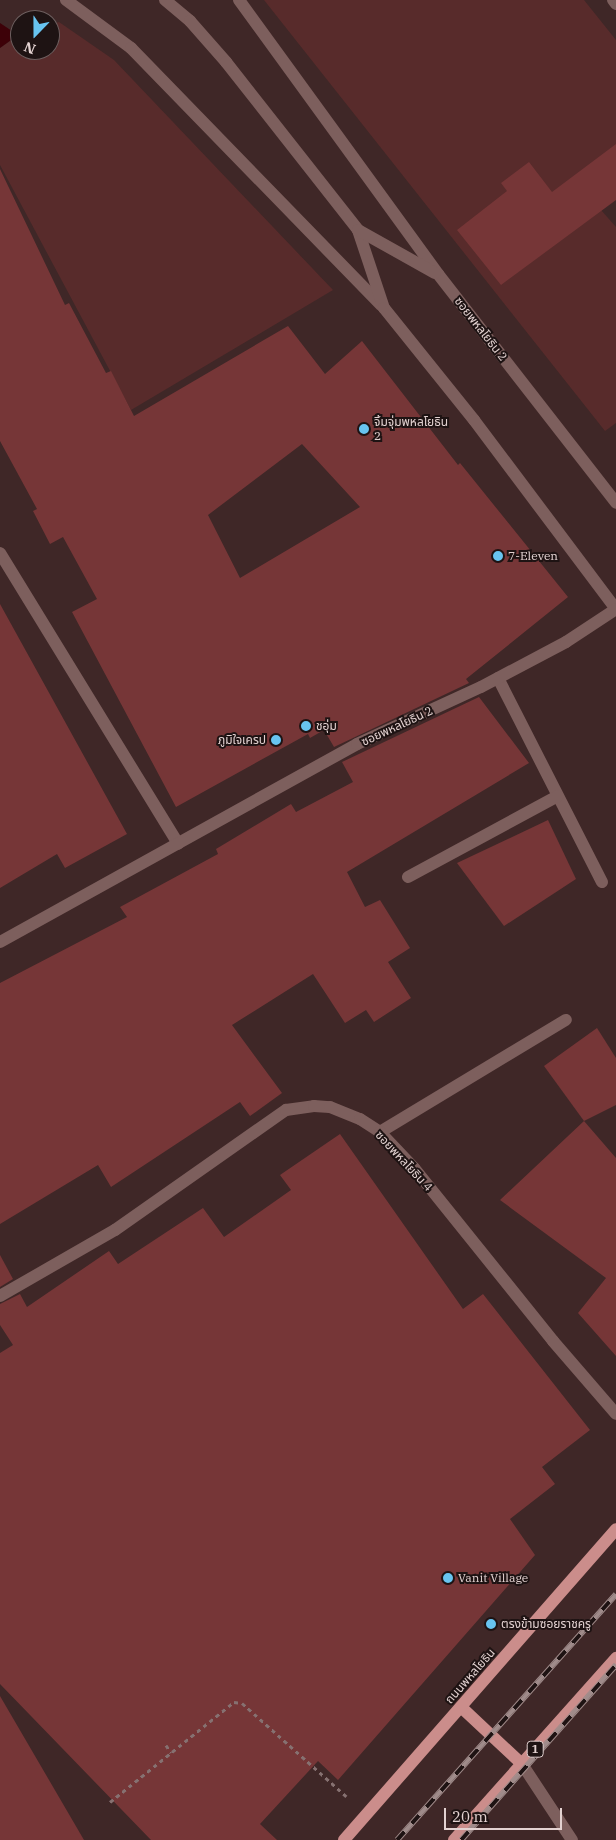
<!DOCTYPE html>
<html>
<head>
<meta charset="utf-8">
<style>
  body { margin:0 }
  #map { position:relative; width:616px; height:1840px; overflow:hidden; background:#3f2727; font-family:"IBM Plex Serif","Noto Sans Thai",serif }
  div>[style] { position:absolute }
  .green>* { inset:0; background:#582b2b }
  .water>* { inset:0; background:#3d0108 }
  .building>* { inset:0; background:#763637 }
  .path>* { height:3px; margin-top:-1.5px; transform-origin:0; background:repeating-linear-gradient(90deg,#867171 0 4px,transparent 0 8px) }
  .minor>* { height:12px; margin:-6px; padding:0 6px; transform-origin:6px; border-radius:6px; background:#7d5f5d }
  .major>* { height:12px; margin:-6px; padding:0 6px; transform-origin:6px; border-radius:6px; background:#cb8d8b }
  .rail>* { height:5.5px; margin-top:-2.75px; transform-origin:0; background:repeating-linear-gradient(90deg,#1e1313 0 11px,#9f8b8a 0 22px); box-sizing:border-box; border-block:1px solid #9f8b8a }
  .dots>* { width:14px; height:14px; translate:-50% -50%; box-sizing:border-box; border:2px solid #1e1313; border-radius:50% }
  span { translate:-50% -50%; white-space:nowrap; text-align:center; line-height:1.15; -webkit-text-stroke:4px #1e1313; paint-order:stroke }
  .shield-label span { padding:1px 4px; background:#1e1313; border:1px solid; border-radius:4px; -webkit-text-stroke-width:0 }
  .shield-label { font-size:11px; color:#e3d2d1; font-weight:700 }
  .street-label { font-size:12px; color:#e3d2d1 }
  .poi-label { font-size:12px; color:#e3d2d1 }
  .left { translate:0 -50%; text-align:left }
  .right { translate:-100% -50%; text-align:right }
  .north { position:absolute; left:10px; top:10px; width:50px; height:50px; box-sizing:border-box; background:#1e1313; border:1px solid #6d5f5f; border-radius:50%; rotate:202deg; font-size:14px; font-weight:700; line-height:20px; text-align:center; color:#e3d2d1 }
  .north::after { content:''; display:block; margin:auto; width:18px; height:22px; background:#68c4f0; clip-path:polygon(50% 0,100% 100%,50% 72%,0 100%) }
  .scale { position:absolute; left:444px; top:1808px; width:118px; height:22px; box-sizing:border-box; border:2px solid #e3d2d1; border-top:0; padding-left:6px; font-size:15px; line-height:18px; white-space:nowrap; color:#e3d2d1; -webkit-text-stroke:4px #1e1313; paint-order:stroke }
</style>
</head>
<body>
<div id="map">
  <div class="green">
    <div style="clip-path:polygon(264px 0,584px 0,616px 40px,616px 198px,601px 210px,616px 227px,616px 423px,605px 431px)"></div>
    <div style="clip-path:polygon(59px 22px,114px 60px,333px 290px,131px 410px,0 165px,0 48px,20px 34px,20px 50px,50px 50px,50px 25px)"></div>
  </div>
  <div class="water">
    <div style="clip-path:polygon(0 23px,18px 35px,0 48px)"></div>
  </div>
  <div class="building">
    <div style="clip-path:polygon(616px 144px,616px 200px,501px 285px,457px 230px,507px 191px,501px 183px,529px 162px,552px 192px)"></div>
    <div style="clip-path:polygon(evenodd,0 169px,65px 305px,69px 303px,106px 373px,111px 371px,134px 416px,288px 326px,325px 374px,362px 341px,458px 465px,460px 463px,568px 597px,466px 679px,469px 683px,334px 747px,324px 730px,310px 738px,308px 734px,176px 807px,72px 612px,97px 599px,63px 537px,50px 544px,33px 511px,37px 509px,0 441px,0 169px,302px 444px,360px 507px,240px 578px,208px 515px,302px 444px)"></div>
    <div style="clip-path:polygon(0 604px,127px 834px,65px 868px,57px 854px,0 888px)"></div>
    <div style="clip-path:polygon(479px 697px,529px 763px,347px 872px,365px 907px,380px 900px,410px 948px,388px 962px,411px 998px,374px 1022px,366px 1010px,345px 1023px,313px 974px,232px 1025px,282px 1093px,250px 1116px,240px 1102px,111px 1187px,98px 1165px,0 1224px,0 983px,127px 917px,120px 907px,218px 854px,216px 849px,291px 804px,296px 812px,353px 782px,342px 762px)"></div>
    <div style="clip-path:polygon(548px 820px,576px 879px,504px 926px,457px 863px)"></div>
    <div style="clip-path:polygon(597px 1028px,616px 1058px,616px 1105px,584px 1121px,544px 1066px)"></div>
    <div style="clip-path:polygon(584px 1121px,616px 1158px,616px 1356px,578px 1313px,606px 1278px,500px 1200px)"></div>
    <div style="clip-path:polygon(340px 1134px,463px 1309px,483px 1294px,590px 1430px,542px 1467px,555px 1484px,510px 1519px,535px 1555px,338px 1780px,318px 1761px,260px 1824px,277px 1840px,151px 1840px,0 1684px,0 1353px,13px 1345px,0 1325px,0 1304px,20px 1294px,27px 1307px,109px 1251px,118px 1264px,203px 1208px,224px 1237px,291px 1190px,280px 1175px)"></div>
    <div style="clip-path:polygon(0 1255px,13px 1279px,0 1287px)"></div>
    <div style="clip-path:polygon(0 1696px,84px 1840px,0 1840px)"></div>
  </div>
  <div class="path">
    <div style="left:166px;top:1745px;width:9px;rotate:58deg"></div>
    <div style="left:110px;top:1802px;width:159px;rotate:-38.9deg"></div>
    <div style="left:234px;top:1702px;width:8px;rotate:7deg"></div>
    <div style="left:242px;top:1703px;width:140px;rotate:41.8deg"></div>
  </div>
  <div class="minor">
    <div style="left:66px;top:0;width:81px;rotate:36.4deg"></div>
    <div style="left:131px;top:48px;width:359px;rotate:45.8deg"></div>
    <div style="left:165px;top:0;width:33px;rotate:40deg"></div>
    <div style="left:190px;top:21px;width:55px;rotate:48.7deg"></div>
    <div style="left:226px;top:62px;width:214px;rotate:51.8deg"></div>
    <div style="left:358px;top:230px;width:82px;rotate:71.6deg"></div>
    <div style="left:384px;top:308px;width:144px;rotate:51.2deg"></div>
    <div style="left:474px;top:420px;width:236px;rotate:53.1deg"></div>
    <div style="left:239px;top:0;width:339px;rotate:54deg"></div>
    <div style="left:438px;top:274px;width:290px;rotate:52.1deg"></div>
    <div style="left:613px;top:0;width:5px;rotate:53deg"></div>
    <div style="left:358px;top:230px;width:88px;rotate:29.2deg"></div>
    <div style="left:0;top:553px;width:341px;rotate:58.5deg"></div>
    <div style="left:498px;top:678px;width:229px;rotate:63deg"></div>
    <div style="left:408px;top:877px;width:170px;rotate:-28.4deg"></div>
    <div style="left:0;top:942px;width:408px;rotate:-29deg"></div>
    <div style="left:357px;top:744px;width:136px;rotate:-24.7deg"></div>
    <div style="left:481px;top:687px;width:96px;rotate:-27.9deg"></div>
    <div style="left:566px;top:642px;width:60px;rotate:-33.4deg"></div>
    <div style="left:380px;top:1132px;width:217px;rotate:-31.1deg"></div>
    <div style="left:0;top:1296px;width:133px;rotate:-29.9deg"></div>
    <div style="left:115px;top:1230px;width:209px;rotate:-35.1deg"></div>
    <div style="left:286px;top:1110px;width:28px;rotate:-8deg"></div>
    <div style="left:314px;top:1106px;width:16px;rotate:4deg"></div>
    <div style="left:330px;top:1107px;width:32px;rotate:22deg"></div>
    <div style="left:360px;top:1119px;width:24px;rotate:33deg"></div>
    <div style="left:380px;top:1132px;width:50px;rotate:46.6deg"></div>
    <div style="left:414px;top:1168px;width:222px;rotate:51.2deg"></div>
    <div style="left:553px;top:1341px;width:96px;rotate:49.2deg"></div>
    <div style="left:522px;top:1764px;width:91px;rotate:56.7deg"></div>
  </div>
  <div class="major">
    <div style="left:461px;top:1707px;width:83px;rotate:43.1deg"></div>
    <div style="left:344px;top:1840px;width:413px;rotate:-48.8deg"></div>
    <div style="left:454px;top:1840px;width:244px;rotate:-48.3deg"></div>
  </div>
  <div class="rail">
    <div style="left:397px;top:1840px;width:329px;rotate:-48.3deg"></div>
    <div style="left:461px;top:1840px;width:234px;rotate:-48.5deg"></div>
  </div>
  <div class="dots">
    <div style="left:364px;top:429px;background:#68c4f0"></div>
    <div style="left:498px;top:556px;background:#68c4f0"></div>
    <div style="left:306px;top:726px;background:#68c4f0"></div>
    <div style="left:276px;top:740px;background:#68c4f0"></div>
    <div style="left:448px;top:1578px;background:#68c4f0"></div>
    <div style="left:491px;top:1624px;background:#68c4f0"></div>
  </div>
  <div class="shield-label">
    <span style="left:535px;top:1749px">1</span>
  </div>
  <div class="street-label">
    <span style="left:481px;top:329px;rotate:52deg">ซอยพหลโยธิน 2</span>
    <span style="left:397px;top:726px;rotate:-25deg">ซอยพหลโยธิน 2</span>
    <span style="left:404px;top:1161px;rotate:47deg">ซอยพหลโยธิน 4</span>
    <span style="left:470px;top:1676px;rotate:-49deg">ถนนพหลโยธิน</span>
  </div>
  <div class="poi-label">
    <span class="left" style="left:374px;top:429px">จิ้มจุ่มพหลโยธิน<br>2</span>
    <span class="left" style="left:508px;top:556px">7-Eleven</span>
    <span class="left" style="left:316px;top:726px">ชอุ่ม</span>
    <span class="right" style="left:266px;top:740px">ภูมิใจเครป</span>
    <span class="left" style="left:458px;top:1578px">Vanit Village</span>
    <span class="left" style="left:501px;top:1624px">ตรงข้ามซอยราชครู</span>
  </div>
  <div class="north">N</div>
  <div class="scale">20 m</div>
</div>
</body>
</html>
